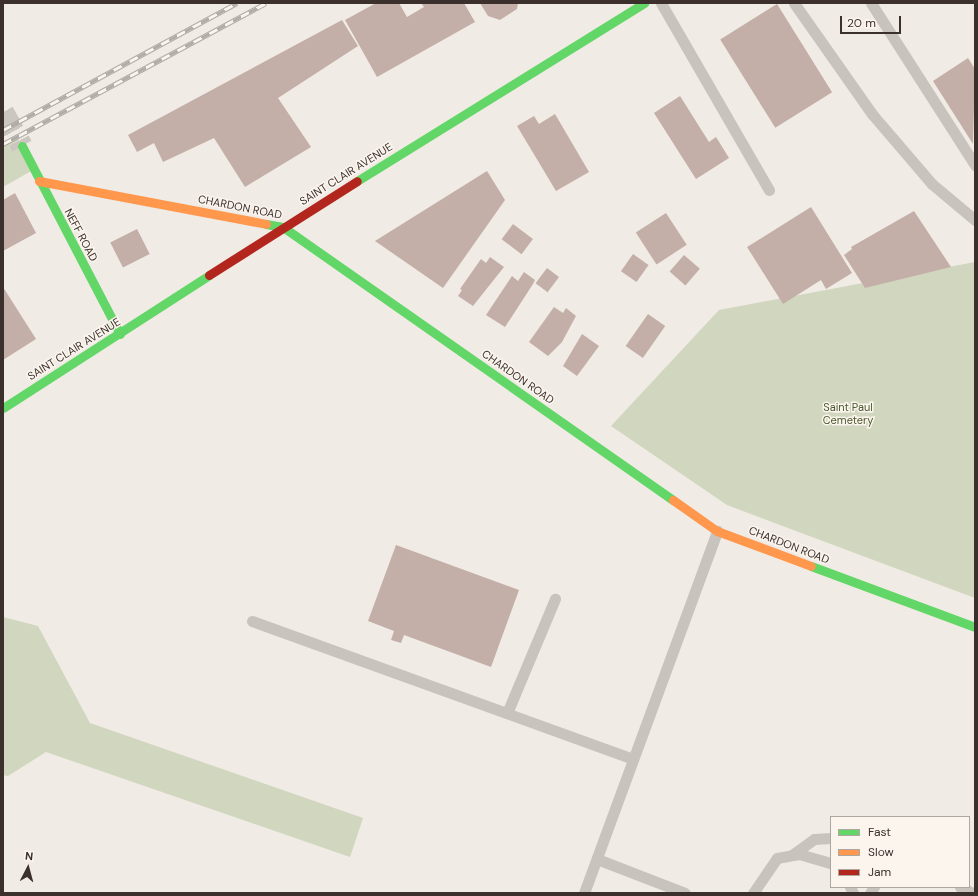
<!DOCTYPE html>
<html>
<head>
<meta charset="utf-8">
<style>
  body { margin:0 }
  #map { position:relative; width:978px; height:896px; overflow:hidden; background:#f0ebe5; font-family:"DM Sans",sans-serif }
  div>[style] { position:absolute }
  .green>* { inset:0; background:#d1d6bf }
  .building>* { inset:0; background:#c3afa7; transform-origin:0 0 }
  .secondary-tunnel>* { height:22px; margin-top:-11px; transform-origin:0; background:repeating-linear-gradient(90deg,#ccc6c0 0 22px,transparent 0 33px) }
  .lane>* { height:11px; margin:-5.5px; padding:0 5.5px; transform-origin:5.5px; border-radius:5.5px; background:#c9c3be }
  .fast>* { height:9px; margin:-4.5px; padding:0 4.5px; transform-origin:4.5px; border-radius:4.5px; background:#63d668 }
  .slow>* { height:9px; margin:-4.5px; padding:0 4.5px; transform-origin:4.5px; border-radius:4.5px; background:#ff974d }
  .jam>* { height:9px; margin:-4.5px; padding:0 4.5px; transform-origin:4.5px; border-radius:4.5px; background:#b3261e }
  .rail>* { height:4.5px; margin-top:-2.25px; transform-origin:0; background:repeating-linear-gradient(90deg,#fbf5ee 0 9px,#b1aca8 0 18px); box-sizing:border-box; border-block:1px solid #b1aca8 }
  span { translate:-50% -50%; white-space:nowrap; text-align:center; line-height:1.15; -webkit-text-stroke:3px #fbf5ee; paint-order:stroke }
  .street-label { font-size:11px; color:#3b302b }
  .park-label { font-size:11px; color:#4a5a2e }
  .frame { position:absolute; inset:0; border:4px solid #3b302b; pointer-events:none }
  .legend { position:absolute; left:830px; top:816px; width:140px; height:72px; box-sizing:border-box; background:#fbf5ee; border:1px solid #aea6a0; margin:0; padding:5px 7px; list-style:none; font-size:12px; color:#3b302b }
  .legend li { display:flex; align-items:center; gap:8px; height:20px }
  .legend b { width:20px; border:1px solid #aea6a0 }
  .north { position:absolute; left:8px; top:848px; width:40px; height:40px; -webkit-text-stroke:3px #fbf5ee; paint-order:stroke; rotate:6deg; font-size:11px; font-weight:700; line-height:16px; text-align:center; color:#3b302b }
  .north::after { content:''; display:block; margin:auto; width:14px; height:18px; background:#3b302b; clip-path:polygon(50% 0,100% 100%,50% 72%,0 100%) }
  .scale { position:absolute; left:840px; top:16px; width:61px; height:18px; box-sizing:border-box; border:2px solid #3b302b; border-top:0; padding-left:5px; font-size:12px; line-height:14px; white-space:nowrap; color:#3b302b; -webkit-text-stroke:3px #fbf5ee; paint-order:stroke }
</style>
</head>
<body>
<div id="map">
  <div class="green">
    <div style="clip-path:polygon(17px 136px,33px 170px,3px 187px,3px 144px)"></div>
    <div style="clip-path:polygon(975px 262px,975px 598px,727px 505px,611px 426px,719px 310px)"></div>
    <div style="clip-path:polygon(3px 617px,38px 626px,90px 723px,363px 818px,350px 857px,46px 752px,8px 776px,3px 775px)"></div>
  </div>
  <div class="building">
    <div style="clip-path:polygon(376px 3px,399px 3px,407px 17px,424px 7px,421px 3px,464px 3px,475px 22px,377px 77px,345px 20px)"></div>
    <div style="clip-path:polygon(480px 3px,518px 3px,517px 9px,500px 20px,488px 16px)"></div>
    <div style="left:777px;top:4px;width:104px;height:67px;rotate:58deg"></div>
    <div style="clip-path:polygon(342px 20px,358px 46px,278px 98px,311px 147px,245px 187px,214px 138px,163px 162px,154px 143px,137px 152px,128px 135px)"></div>
    <div style="clip-path:polygon(968px 58px,975px 69px,973px 144px,933px 81px)"></div>
    <div style="clip-path:polygon(680px 96px,709px 142px,716px 137px,729px 158px,696px 179px,654px 113px)"></div>
    <div style="clip-path:polygon(555px 114px,589px 172px,556px 191px,517px 126px,534px 116px,539px 124px)"></div>
    <div style="clip-path:polygon(487px 171px,505px 200px,443px 288px,375px 241px)"></div>
    <div style="clip-path:polygon(15px 193px,36px 233px,3px 251px,3px 200px)"></div>
    <div style="clip-path:polygon(811px 207px,852px 273px,826px 289px,821px 280px,783px 304px,747px 247px)"></div>
    <div style="clip-path:polygon(914px 211px,951px 267px,865px 288px,844px 255px,852px 249px,851px 247px)"></div>
    <div style="left:666px;top:213px;width:38px;height:36px;rotate:57deg"></div>
    <div style="left:513px;top:224px;width:25px;height:19px;rotate:37deg"></div>
    <div style="left:137px;top:229px;width:28px;height:30px;rotate:63deg"></div>
    <div style="left:633px;top:254px;width:19px;height:21px;rotate:35deg"></div>
    <div style="left:684px;top:255px;width:21px;height:22px;rotate:41deg"></div>
    <div style="clip-path:polygon(490px 257px,504px 267px,473px 306px,458px 296px,462px 290px,460px 289px,481px 259px,486px 263px)"></div>
    <div style="left:547px;top:268px;width:15px;height:19px;rotate:37deg"></div>
    <div style="clip-path:polygon(524px 272px,535px 280px,533px 284px,505px 327px,486px 315px,512px 276px,518px 281px)"></div>
    <div style="clip-path:polygon(3px 287px,36px 339px,3px 360px)"></div>
    <div style="clip-path:polygon(554px 307px,563px 313px,566px 308px,576px 316px,562px 342px,548px 356px,529px 342px)"></div>
    <div style="left:648px;top:314px;width:21px;height:39px;rotate:35deg"></div>
    <div style="clip-path:polygon(582px 334px,599px 346px,577px 376px,563px 366px)"></div>
    <div style="clip-path:polygon(396px 545px,519px 590px,491px 667px,404px 635px,401px 643px,391px 640px,394px 631px,368px 621px)"></div>
  </div>
  <div class="secondary-tunnel">
    <div style="left:3px;top:112px;width:39px;rotate:61deg"></div>
  </div>
  <div class="lane">
    <div style="left:661px;top:3px;width:216px;rotate:60deg"></div>
    <div style="left:794px;top:3px;width:136px;rotate:54.9deg"></div>
    <div style="left:872px;top:114px;width:92px;rotate:49.4deg"></div>
    <div style="left:932px;top:184px;width:56px;rotate:39.9deg"></div>
    <div style="left:871px;top:3px;width:193px;rotate:57.3deg"></div>
    <div style="left:252px;top:621px;width:405px;rotate:19.9deg"></div>
    <div style="left:507px;top:713px;width:124px;rotate:-67.2deg"></div>
    <div style="left:792px;top:855px;width:27px;rotate:-36deg"></div>
    <div style="left:814px;top:839px;width:17px;rotate:-3deg"></div>
    <div style="left:597px;top:859px;width:94px;rotate:21.1deg"></div>
    <div style="left:850px;top:887px;width:7px;rotate:63deg"></div>
    <div style="left:960px;top:887px;width:14px;rotate:25deg"></div>
    <div style="left:584px;top:893px;width:386px;rotate:-69.8deg"></div>
    <div style="left:753px;top:893px;width:42px;rotate:-55.6deg"></div>
    <div style="left:777px;top:858px;width:22px;rotate:-10deg"></div>
    <div style="left:799px;top:854px;width:33px;rotate:16deg"></div>
    <div style="left:870px;top:893px;width:7px;rotate:-56deg"></div>
  </div>
  <div class="fast">
    <div style="left:22px;top:146px;width:212px;rotate:62.5deg"></div>
    <div style="left:357px;top:181px;width:338px;rotate:-31.8deg"></div>
    <div style="left:266px;top:224px;width:17px;rotate:10deg"></div>
    <div style="left:283px;top:227px;width:476px;rotate:35deg"></div>
    <div style="left:3px;top:408px;width:245px;rotate:-32.8deg"></div>
    <div style="left:811px;top:566px;width:175px;rotate:20.4deg"></div>
  </div>
  <div class="slow">
    <div style="left:39px;top:181px;width:231px;rotate:10.7deg"></div>
    <div style="left:673px;top:500px;width:54px;rotate:35.2deg"></div>
    <div style="left:717px;top:531px;width:100px;rotate:20.4deg"></div>
  </div>
  <div class="jam">
    <div style="left:209px;top:275px;width:175px;rotate:-32.4deg"></div>
  </div>
  <div class="rail">
    <div style="left:3px;top:130px;width:266px;rotate:-28.5deg"></div>
    <div style="left:3px;top:144px;width:298px;rotate:-28.2deg"></div>
  </div>
  <div class="street-label">
    <span style="left:346px;top:174px;rotate:-32deg">SAINT CLAIR AVENUE</span>
    <span style="left:240px;top:207px;rotate:11deg">CHARDON ROAD</span>
    <span style="left:81px;top:235px;rotate:62deg">NEFF ROAD</span>
    <span style="left:74px;top:349px;rotate:-32deg">SAINT CLAIR AVENUE</span>
    <span style="left:518px;top:377px;rotate:35deg">CHARDON ROAD</span>
    <span style="left:789px;top:545px;rotate:21deg">CHARDON ROAD</span>
  </div>
  <div class="park-label">
    <span style="left:848px;top:414px">Saint Paul<br>Cemetery</span>
  </div>
  <div class="frame"></div>
  <ul class="legend">
  <li><b style="height:5px;background:#63d668"></b>Fast</li>
  <li><b style="height:5px;background:#ff974d"></b>Slow</li>
  <li><b style="height:5px;background:#b3261e"></b>Jam</li>
  </ul>
  <div class="north">N</div>
  <div class="scale">20 m</div>
</div>
</body>
</html>
